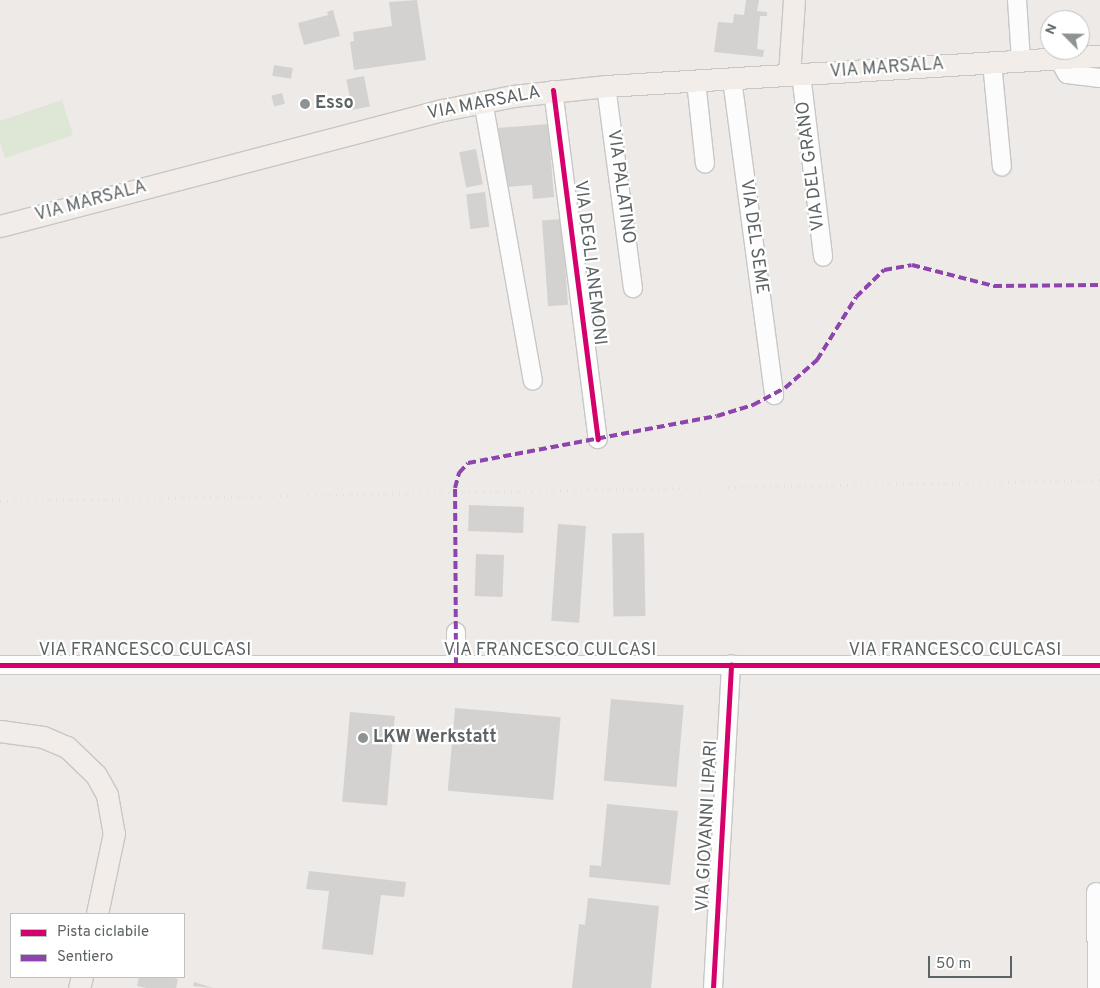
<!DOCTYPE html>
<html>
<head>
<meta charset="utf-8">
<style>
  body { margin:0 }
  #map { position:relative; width:1100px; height:988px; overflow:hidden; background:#edeae8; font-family:Overpass,sans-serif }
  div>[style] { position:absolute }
  .green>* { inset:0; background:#dee6d5 }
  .building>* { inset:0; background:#d4d1d1; transform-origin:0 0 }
  .roads { filter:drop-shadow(1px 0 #c8c7c6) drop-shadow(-1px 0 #c8c7c6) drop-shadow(0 1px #c8c7c6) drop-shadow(0 -1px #c8c7c6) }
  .minor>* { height:18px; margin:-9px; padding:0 9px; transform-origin:9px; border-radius:9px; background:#fcfcfc }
  .major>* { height:21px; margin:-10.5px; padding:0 10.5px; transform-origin:10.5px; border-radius:10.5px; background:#f2ede9 }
  .rail>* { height:3px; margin-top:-1.5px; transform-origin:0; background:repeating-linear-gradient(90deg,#e2e2e2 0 1px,transparent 0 7px) }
  .quiet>* { height:4px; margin-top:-2px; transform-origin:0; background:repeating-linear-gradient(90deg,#8e44ad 0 8px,transparent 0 12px) }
  .cycleway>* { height:5px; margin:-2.5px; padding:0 2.5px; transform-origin:2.5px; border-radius:2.5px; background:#d6006c }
  .dots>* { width:14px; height:14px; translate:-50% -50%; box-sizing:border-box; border:2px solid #fff; border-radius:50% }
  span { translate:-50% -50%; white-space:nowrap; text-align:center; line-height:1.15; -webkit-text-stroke:4.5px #fff; paint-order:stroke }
  .street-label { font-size:18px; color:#5e6465 }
  .poi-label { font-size:18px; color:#5e6465; font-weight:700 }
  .left { translate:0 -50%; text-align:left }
  .legend { position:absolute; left:10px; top:913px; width:175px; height:65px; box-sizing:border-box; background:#fff; border:1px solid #bfc1c1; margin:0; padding:6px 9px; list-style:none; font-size:15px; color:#5e6465 }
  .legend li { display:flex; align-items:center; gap:10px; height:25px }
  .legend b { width:25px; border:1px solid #bfc1c1 }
  .north { position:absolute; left:1040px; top:10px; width:50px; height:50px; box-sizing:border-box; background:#fff; border:1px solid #bfc1c1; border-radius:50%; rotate:293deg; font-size:14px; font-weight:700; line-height:20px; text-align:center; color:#5e6465 }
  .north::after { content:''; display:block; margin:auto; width:18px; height:22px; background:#909393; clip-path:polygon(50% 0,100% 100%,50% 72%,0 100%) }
  .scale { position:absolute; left:928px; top:956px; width:84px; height:22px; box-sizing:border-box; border:2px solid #5e6465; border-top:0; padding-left:6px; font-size:15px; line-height:18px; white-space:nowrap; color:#5e6465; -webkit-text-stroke:4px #fff; paint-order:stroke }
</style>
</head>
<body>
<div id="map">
  <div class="green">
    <div style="clip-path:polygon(62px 100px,73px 135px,5px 158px,0 142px,0 121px)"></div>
  </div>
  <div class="building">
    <div style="clip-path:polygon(417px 0,426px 60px,354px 70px,350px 42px,354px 41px,353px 32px,392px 26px,389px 2px)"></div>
    <div style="clip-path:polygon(746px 0,759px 0,757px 11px,767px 12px,767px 16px,760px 16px,757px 49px,764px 50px,763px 57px,714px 52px,718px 22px,733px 23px,734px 14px,744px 15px)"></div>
    <div style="clip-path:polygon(333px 10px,340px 36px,304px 45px,298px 23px,328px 15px,327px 12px)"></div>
    <div style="left:274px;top:65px;width:19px;height:11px;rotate:9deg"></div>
    <div style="left:364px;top:76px;width:31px;height:18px;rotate:79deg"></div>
    <div style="left:282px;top:93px;width:11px;height:11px;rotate:75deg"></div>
    <div style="clip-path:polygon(548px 124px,554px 197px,533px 199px,532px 185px,504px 187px,497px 128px)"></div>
    <div style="left:476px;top:149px;width:36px;height:17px;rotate:79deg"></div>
    <div style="left:485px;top:192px;width:35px;height:19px;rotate:83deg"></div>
    <div style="left:562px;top:219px;width:86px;height:20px;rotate:86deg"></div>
    <div style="left:469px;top:505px;width:55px;height:26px;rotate:2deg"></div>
    <div style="left:558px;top:524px;width:28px;height:97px;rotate:4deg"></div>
    <div style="left:644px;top:533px;width:83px;height:32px;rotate:89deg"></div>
    <div style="left:476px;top:554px;width:28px;height:42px;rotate:2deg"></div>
    <div style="left:611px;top:699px;width:73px;height:82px;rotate:5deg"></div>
    <div style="left:455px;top:708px;width:106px;height:83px;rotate:5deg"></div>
    <div style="left:350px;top:712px;width:45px;height:90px;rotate:5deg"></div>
    <div style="clip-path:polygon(607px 804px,678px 811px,670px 885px,589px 877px,590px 865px,601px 866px)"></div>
    <div style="clip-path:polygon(309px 871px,406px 882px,404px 897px,381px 895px,373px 955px,322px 949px,329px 891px,306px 889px)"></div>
    <div style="clip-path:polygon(588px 898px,659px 906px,651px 988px,572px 988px,579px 924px,585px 925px)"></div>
    <div style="clip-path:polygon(139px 977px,169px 977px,178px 979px,176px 988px,146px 988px,137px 986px)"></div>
    <div style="clip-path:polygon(194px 982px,213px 988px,193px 986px)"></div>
  </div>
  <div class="roads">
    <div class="minor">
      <div style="left:1017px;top:0;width:61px;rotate:86.2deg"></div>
      <div style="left:1058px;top:58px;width:18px;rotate:61deg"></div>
      <div style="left:1067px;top:74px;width:33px;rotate:7deg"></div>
      <div style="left:992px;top:62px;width:105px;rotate:84.6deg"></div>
      <div style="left:801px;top:74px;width:184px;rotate:83.1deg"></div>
      <div style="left:732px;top:79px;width:319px;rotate:82.4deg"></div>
      <div style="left:696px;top:81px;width:83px;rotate:83.8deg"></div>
      <div style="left:606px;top:86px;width:204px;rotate:82.4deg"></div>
      <div style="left:553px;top:90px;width:352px;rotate:82.7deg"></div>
      <div style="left:483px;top:101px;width:284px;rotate:79.9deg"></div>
      <div style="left:0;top:665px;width:1100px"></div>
      <div style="left:456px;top:665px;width:33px;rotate:-90deg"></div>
      <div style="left:1096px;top:892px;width:96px;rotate:89.4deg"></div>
      <div style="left:713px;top:988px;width:324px;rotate:-86.8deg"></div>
    </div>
    <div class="major">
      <div style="left:789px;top:75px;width:75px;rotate:-86.2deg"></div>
      <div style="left:0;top:226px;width:458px;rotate:-14.7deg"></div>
      <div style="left:443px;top:110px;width:71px;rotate:-11.3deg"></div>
      <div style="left:513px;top:96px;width:94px;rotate:-6.1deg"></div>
      <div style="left:606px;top:86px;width:495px;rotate:-3.5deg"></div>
      <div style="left:0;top:731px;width:43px;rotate:7.9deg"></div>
      <div style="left:43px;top:737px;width:26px;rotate:23deg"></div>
      <div style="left:67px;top:747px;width:40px;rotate:44deg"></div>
      <div style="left:96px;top:775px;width:23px;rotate:61deg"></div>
      <div style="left:107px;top:795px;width:39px;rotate:80deg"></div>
      <div style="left:114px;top:833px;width:83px;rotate:101.9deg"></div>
      <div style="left:79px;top:988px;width:11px;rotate:-75deg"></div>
    </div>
  </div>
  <div class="rail">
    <div style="left:0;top:501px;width:1100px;rotate:-1.09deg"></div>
  </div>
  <div class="quiet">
    <div style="left:456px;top:665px;width:177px;rotate:-90.3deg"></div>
    <div style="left:455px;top:488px;width:16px;rotate:-75deg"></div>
    <div style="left:459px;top:473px;width:13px;rotate:-48deg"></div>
    <div style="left:468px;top:463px;width:253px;rotate:-10.7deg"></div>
    <div style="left:717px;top:416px;width:38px;rotate:-17deg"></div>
    <div style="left:753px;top:405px;width:36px;rotate:-28deg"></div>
    <div style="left:785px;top:388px;width:43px;rotate:-41.2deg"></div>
    <div style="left:817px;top:360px;width:74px;rotate:-58.2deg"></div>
    <div style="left:856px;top:297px;width:39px;rotate:-44deg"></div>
    <div style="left:884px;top:270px;width:28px;rotate:-10deg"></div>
    <div style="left:912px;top:265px;width:85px;rotate:14.4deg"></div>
    <div style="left:994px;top:286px;width:106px;rotate:-0.5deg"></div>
  </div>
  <div class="cycleway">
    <div style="left:553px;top:90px;width:352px;rotate:82.7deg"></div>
    <div style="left:0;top:665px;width:1100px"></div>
    <div style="left:713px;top:988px;width:324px;rotate:-86.8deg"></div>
  </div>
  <div class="dots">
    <div style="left:305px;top:104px;background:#909393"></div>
    <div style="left:363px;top:738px;background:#909393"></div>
  </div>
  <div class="street-label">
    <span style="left:887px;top:69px;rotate:-4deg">VIA MARSALA</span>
    <span style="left:484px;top:104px;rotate:-11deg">VIA MARSALA</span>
    <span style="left:812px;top:166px;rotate:-97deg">VIA DEL GRANO</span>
    <span style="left:620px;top:187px;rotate:82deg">VIA PALATINO</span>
    <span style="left:91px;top:202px;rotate:-15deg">VIA MARSALA</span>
    <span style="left:753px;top:237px;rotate:82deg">VIA DEL SEME</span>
    <span style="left:589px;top:263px;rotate:83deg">VIA DEGLI ANEMONI</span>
    <span style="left:145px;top:651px">VIA FRANCESCO CULCASI</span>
    <span style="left:550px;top:651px">VIA FRANCESCO CULCASI</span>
    <span style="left:955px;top:651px">VIA FRANCESCO CULCASI</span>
    <span style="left:708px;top:826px;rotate:-87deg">VIA GIOVANNI LIPARI</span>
  </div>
  <div class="poi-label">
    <span class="left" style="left:315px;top:104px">Esso</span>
    <span class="left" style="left:373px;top:738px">LKW Werkstatt</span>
  </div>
  <ul class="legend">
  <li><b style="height:6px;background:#d6006c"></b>Pista ciclabile</li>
  <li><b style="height:6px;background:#8e44ad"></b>Sentiero</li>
  </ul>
  <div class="north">N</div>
  <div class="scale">50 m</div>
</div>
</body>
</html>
